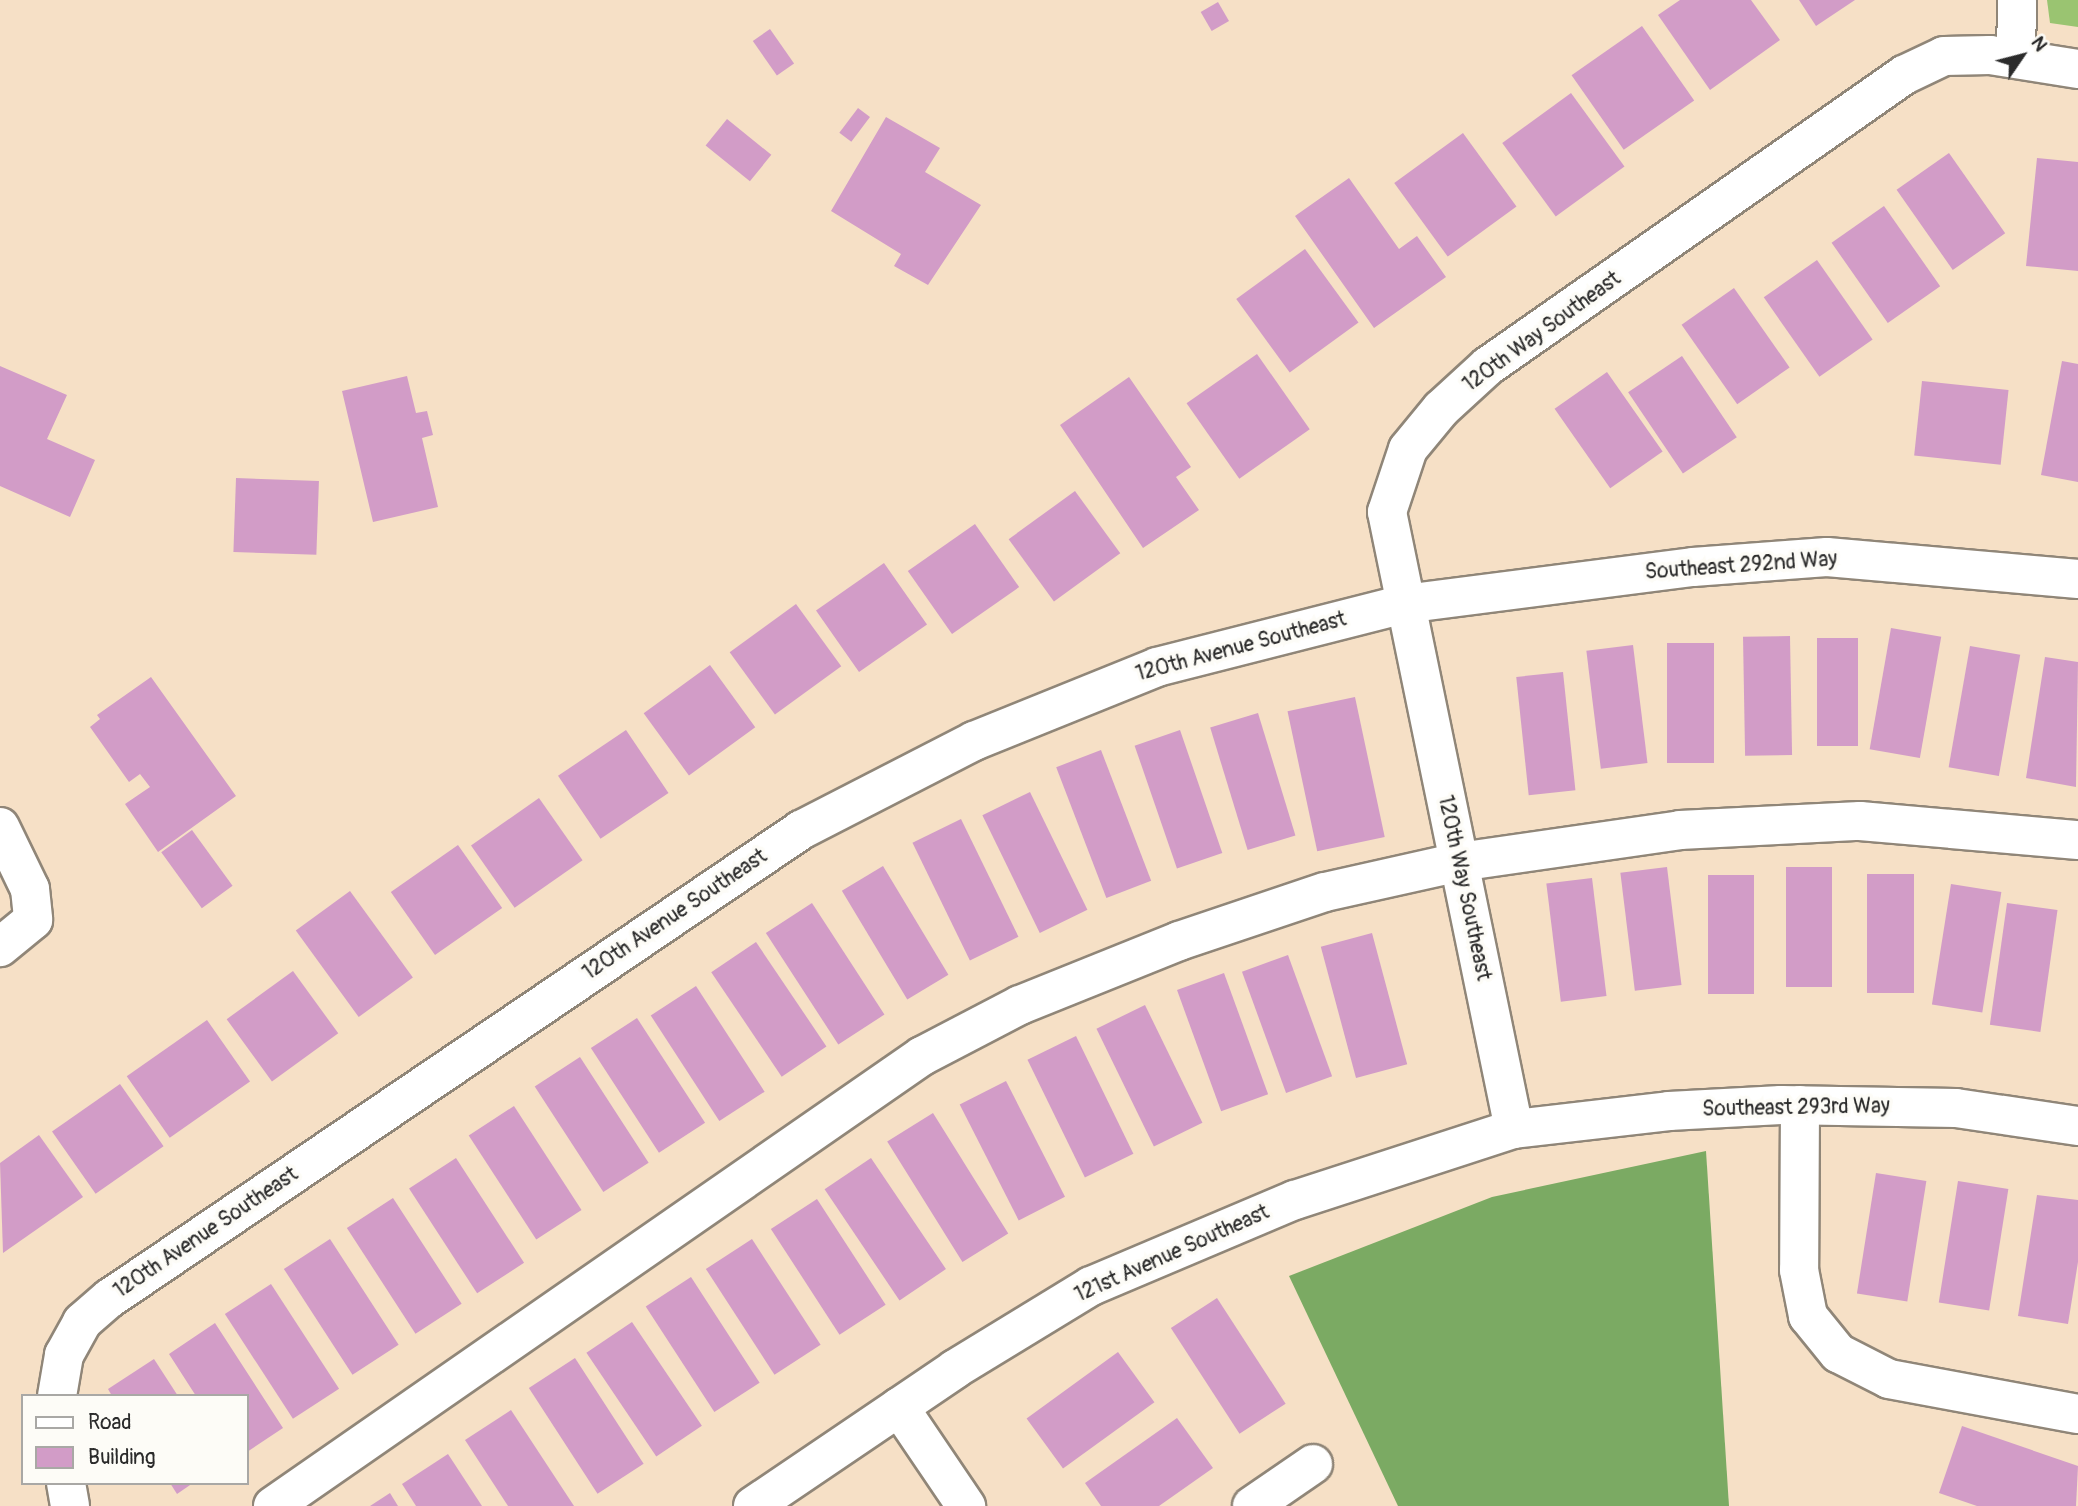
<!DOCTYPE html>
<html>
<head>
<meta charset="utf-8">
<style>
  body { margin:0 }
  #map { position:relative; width:2078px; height:1506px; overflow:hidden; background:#f6e0c6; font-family:Pangolin,sans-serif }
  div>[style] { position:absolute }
  .green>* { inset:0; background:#9ac471 }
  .forest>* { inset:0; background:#7baa63 }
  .building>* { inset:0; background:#d29cc7; transform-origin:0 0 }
  .roads { filter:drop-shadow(2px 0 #908678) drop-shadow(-2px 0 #908678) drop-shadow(0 2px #908678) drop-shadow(0 -2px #908678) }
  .minor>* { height:38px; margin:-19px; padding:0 19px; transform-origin:19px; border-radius:19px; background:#fff }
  span { translate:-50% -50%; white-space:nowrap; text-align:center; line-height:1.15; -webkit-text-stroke:7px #fdfcf7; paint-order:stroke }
  .street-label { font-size:21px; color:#2b2b2b }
  .legend { position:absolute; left:21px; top:1394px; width:228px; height:91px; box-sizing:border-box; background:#fdfcf7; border:2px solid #a9a8a5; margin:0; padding:9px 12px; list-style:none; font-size:21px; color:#2b2b2b }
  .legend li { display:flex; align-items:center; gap:14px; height:35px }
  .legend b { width:35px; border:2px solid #a9a8a5 }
  .north { position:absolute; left:1987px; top:21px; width:70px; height:70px; -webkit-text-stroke:5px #fdfcf7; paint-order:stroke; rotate:55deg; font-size:19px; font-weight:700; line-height:28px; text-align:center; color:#2b2b2b }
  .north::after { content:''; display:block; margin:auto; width:24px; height:32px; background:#2b2b2b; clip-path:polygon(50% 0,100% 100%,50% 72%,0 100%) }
</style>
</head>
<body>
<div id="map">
  <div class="green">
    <div style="clip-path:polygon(2047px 0,2078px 0,2078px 27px,2050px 23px)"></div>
  </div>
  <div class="forest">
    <div style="clip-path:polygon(1706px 1151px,1729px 1506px,1398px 1506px,1289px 1276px,1492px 1197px)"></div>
  </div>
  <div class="building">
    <div style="clip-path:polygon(1680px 0,1751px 0,1780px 40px,1710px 90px,1658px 15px)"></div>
    <div style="clip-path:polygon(1799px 0,1855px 0,1816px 26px)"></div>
    <div style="left:1218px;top:2px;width:22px;height:20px;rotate:60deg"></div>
    <div style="left:1642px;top:26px;width:91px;height:86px;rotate:55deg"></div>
    <div style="left:770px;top:29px;width:42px;height:21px;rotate:55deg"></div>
    <div style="left:1571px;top:93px;width:91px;height:85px;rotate:54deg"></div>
    <div style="left:858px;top:108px;width:15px;height:31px;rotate:37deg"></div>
    <div style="clip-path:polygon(886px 117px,940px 148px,925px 172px,981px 205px,928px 285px,894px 266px,901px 254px,831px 211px)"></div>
    <div style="left:727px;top:119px;width:57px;height:34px;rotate:39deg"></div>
    <div style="left:1463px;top:133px;width:91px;height:85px;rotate:54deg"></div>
    <div style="left:1949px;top:153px;width:98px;height:64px;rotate:55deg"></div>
    <div style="clip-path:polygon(2037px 158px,2078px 162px,2078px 271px,2026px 266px)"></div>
    <div style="clip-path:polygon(1349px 178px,1399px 249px,1417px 236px,1446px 277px,1374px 328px,1295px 216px)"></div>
    <div style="left:1884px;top:206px;width:98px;height:64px;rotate:55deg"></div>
    <div style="left:1305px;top:249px;width:91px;height:85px;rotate:54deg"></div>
    <div style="left:1817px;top:260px;width:97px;height:65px;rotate:55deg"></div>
    <div style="left:1734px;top:288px;width:97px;height:64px;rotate:55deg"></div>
    <div style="left:1257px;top:354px;width:92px;height:86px;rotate:55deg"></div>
    <div style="left:1682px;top:356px;width:98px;height:65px;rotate:56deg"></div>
    <div style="clip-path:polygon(2062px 361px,2078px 364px,2078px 482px,2041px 475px)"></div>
    <div style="clip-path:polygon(0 366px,67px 395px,47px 439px,95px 460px,70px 517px,0 486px)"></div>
    <div style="left:1607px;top:372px;width:97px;height:64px;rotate:55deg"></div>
    <div style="clip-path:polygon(407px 376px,416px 413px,427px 411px,433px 435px,422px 438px,438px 507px,373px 522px,342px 391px)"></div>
    <div style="clip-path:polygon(1129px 377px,1191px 467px,1176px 477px,1199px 510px,1143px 548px,1060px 425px)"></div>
    <div style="left:1922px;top:381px;width:87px;height:75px;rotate:6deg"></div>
    <div style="left:236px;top:478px;width:83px;height:74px;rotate:2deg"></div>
    <div style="left:1075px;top:491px;width:77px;height:82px;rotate:54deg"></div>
    <div style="left:975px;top:524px;width:77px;height:82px;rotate:55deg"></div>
    <div style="left:884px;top:563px;width:75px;height:83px;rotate:55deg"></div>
    <div style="left:796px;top:604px;width:77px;height:82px;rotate:54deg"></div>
    <div style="left:1891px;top:628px;width:51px;height:123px;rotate:10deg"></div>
    <div style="left:1790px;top:636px;width:119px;height:47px;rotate:89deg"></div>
    <div style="left:1817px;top:638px;width:41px;height:108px"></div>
    <div style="left:1667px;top:643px;width:47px;height:120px"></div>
    <div style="left:1633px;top:645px;width:119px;height:47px;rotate:83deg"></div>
    <div style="left:1970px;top:646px;width:51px;height:123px;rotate:10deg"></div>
    <div style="clip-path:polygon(2045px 657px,2078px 662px,2076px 787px,2026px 778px)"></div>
    <div style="left:710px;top:665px;width:77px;height:82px;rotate:54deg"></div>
    <div style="left:1563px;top:672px;width:119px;height:47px;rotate:84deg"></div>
    <div style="clip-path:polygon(151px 677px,236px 796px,158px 852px,125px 804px,150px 787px,140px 774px,129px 782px,90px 727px,100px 719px,97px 715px)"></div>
    <div style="left:1355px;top:697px;width:143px;height:69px;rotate:78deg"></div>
    <div style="left:1258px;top:713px;width:128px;height:50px;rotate:73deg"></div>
    <div style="left:626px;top:730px;width:76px;height:82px;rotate:56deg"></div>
    <div style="left:1180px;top:730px;width:130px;height:48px;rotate:71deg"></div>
    <div style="left:1101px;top:750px;width:140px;height:48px;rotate:69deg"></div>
    <div style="left:1030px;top:792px;width:131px;height:53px;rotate:64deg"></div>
    <div style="left:539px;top:798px;width:76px;height:83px;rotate:55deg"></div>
    <div style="left:961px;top:819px;width:131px;height:54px;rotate:64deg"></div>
    <div style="left:192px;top:830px;width:69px;height:38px;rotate:54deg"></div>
    <div style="left:458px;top:845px;width:77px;height:82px;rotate:55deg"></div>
    <div style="left:883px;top:866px;width:127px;height:48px;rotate:59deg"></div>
    <div style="left:1667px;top:867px;width:119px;height:47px;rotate:83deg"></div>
    <div style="left:1786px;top:867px;width:46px;height:120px"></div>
    <div style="left:1867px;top:874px;width:47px;height:119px"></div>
    <div style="left:1708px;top:875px;width:46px;height:119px"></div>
    <div style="left:1592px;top:878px;width:119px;height:46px;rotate:83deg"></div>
    <div style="left:1951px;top:884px;width:51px;height:122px;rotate:9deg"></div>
    <div style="left:350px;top:891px;width:107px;height:67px;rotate:54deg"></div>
    <div style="left:812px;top:903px;width:133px;height:55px;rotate:57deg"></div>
    <div style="left:2007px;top:903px;width:51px;height:123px;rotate:8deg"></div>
    <div style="left:1372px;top:933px;width:136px;height:53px;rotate:75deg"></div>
    <div style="left:756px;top:942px;width:126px;height:54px;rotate:56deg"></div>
    <div style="left:1288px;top:955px;width:129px;height:49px;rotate:70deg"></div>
    <div style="left:293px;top:971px;width:77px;height:82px;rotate:54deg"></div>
    <div style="left:1224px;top:973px;width:129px;height:50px;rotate:70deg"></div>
    <div style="left:696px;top:986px;width:126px;height:54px;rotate:57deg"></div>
    <div style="left:1145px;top:1005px;width:131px;height:54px;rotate:64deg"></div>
    <div style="left:637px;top:1018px;width:125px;height:55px;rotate:57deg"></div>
    <div style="left:207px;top:1020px;width:75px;height:98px;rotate:55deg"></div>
    <div style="left:1076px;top:1036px;width:131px;height:54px;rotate:64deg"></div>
    <div style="left:580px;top:1057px;width:126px;height:54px;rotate:57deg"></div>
    <div style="left:1006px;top:1081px;width:130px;height:52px;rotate:63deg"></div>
    <div style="left:120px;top:1084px;width:76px;height:83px;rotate:55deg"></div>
    <div style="left:514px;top:1106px;width:124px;height:54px;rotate:57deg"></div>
    <div style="left:933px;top:1113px;width:142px;height:54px;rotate:58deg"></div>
    <div style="clip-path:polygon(39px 1135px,83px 1197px,3px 1253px,0 1163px)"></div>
    <div style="left:456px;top:1158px;width:125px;height:56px;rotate:57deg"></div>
    <div style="left:871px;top:1158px;width:134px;height:56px;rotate:56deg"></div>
    <div style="left:1876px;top:1173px;width:51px;height:122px;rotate:9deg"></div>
    <div style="left:1958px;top:1181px;width:51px;height:123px;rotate:9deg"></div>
    <div style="clip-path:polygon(2037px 1195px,2078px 1200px,2078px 1262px,2068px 1324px,2018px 1316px)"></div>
    <div style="left:393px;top:1198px;width:126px;height:55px;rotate:57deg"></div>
    <div style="left:817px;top:1199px;width:126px;height:55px;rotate:57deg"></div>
    <div style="left:330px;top:1239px;width:126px;height:55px;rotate:57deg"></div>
    <div style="left:752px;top:1239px;width:126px;height:55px;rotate:57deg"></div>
    <div style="left:691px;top:1277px;width:126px;height:54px;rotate:57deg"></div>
    <div style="left:271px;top:1284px;width:125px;height:55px;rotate:57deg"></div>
    <div style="left:1217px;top:1298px;width:126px;height:55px;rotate:57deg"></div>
    <div style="left:632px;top:1322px;width:125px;height:55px;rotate:56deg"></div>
    <div style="clip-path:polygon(215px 1323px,283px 1428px,247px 1452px,247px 1396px,196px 1396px,169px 1354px)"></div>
    <div style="left:1118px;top:1352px;width:62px;height:113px;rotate:54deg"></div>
    <div style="left:575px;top:1358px;width:126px;height:55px;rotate:57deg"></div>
    <div style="clip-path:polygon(154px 1359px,178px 1396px,112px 1396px,108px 1389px)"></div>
    <div style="clip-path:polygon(511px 1410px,574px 1506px,508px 1506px,465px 1440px)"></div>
    <div style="clip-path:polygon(1177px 1418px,1213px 1468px,1159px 1506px,1101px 1506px,1085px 1483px)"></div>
    <div style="clip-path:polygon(1962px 1426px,2078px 1466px,2076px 1506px,1977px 1506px,1939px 1493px)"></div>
    <div style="clip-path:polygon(448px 1454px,482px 1506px,416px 1506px,402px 1484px)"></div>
    <div style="clip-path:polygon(170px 1483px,193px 1483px,177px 1494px)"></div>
    <div style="clip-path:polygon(390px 1493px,398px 1506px,370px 1506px)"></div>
  </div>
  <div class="roads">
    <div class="minor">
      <div style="left:2016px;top:58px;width:58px;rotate:-89deg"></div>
      <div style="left:0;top:827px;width:69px;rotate:64.2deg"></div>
      <div style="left:30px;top:889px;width:31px;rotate:84deg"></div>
      <div style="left:33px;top:920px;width:43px;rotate:140.7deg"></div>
      <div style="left:1800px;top:1105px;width:165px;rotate:90.3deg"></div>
      <div style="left:1799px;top:1270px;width:47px;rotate:78.9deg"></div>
      <div style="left:1808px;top:1316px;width:48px;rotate:51deg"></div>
      <div style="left:1838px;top:1353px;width:57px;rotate:27deg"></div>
      <div style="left:1889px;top:1379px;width:192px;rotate:10.5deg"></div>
      <div style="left:1514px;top:1129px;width:630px;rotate:-101.63deg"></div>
      <div style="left:1387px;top:512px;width:66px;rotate:-71.6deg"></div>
      <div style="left:1408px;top:449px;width:52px;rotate:-50.5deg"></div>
      <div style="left:1441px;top:409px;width:64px;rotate:-42.5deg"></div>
      <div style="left:1488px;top:366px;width:508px;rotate:-34.97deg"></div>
      <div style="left:1904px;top:75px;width:44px;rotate:-25.4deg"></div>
      <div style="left:1944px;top:56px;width:46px;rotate:-1.2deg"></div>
      <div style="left:1990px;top:55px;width:89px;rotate:9deg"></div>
      <div style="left:57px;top:1396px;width:42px;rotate:-80.3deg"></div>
      <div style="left:64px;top:1355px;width:38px;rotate:-61deg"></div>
      <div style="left:82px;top:1322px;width:37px;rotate:-41deg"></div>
      <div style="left:110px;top:1298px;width:835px;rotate:-34.11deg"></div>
      <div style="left:801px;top:830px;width:195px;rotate:-27.2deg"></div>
      <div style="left:974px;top:741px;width:197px;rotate:-22deg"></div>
      <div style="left:1157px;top:667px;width:255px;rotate:-14.3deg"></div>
      <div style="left:1404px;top:604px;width:291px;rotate:-7.3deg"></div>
      <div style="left:1693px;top:567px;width:134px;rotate:-4.3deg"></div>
      <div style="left:1827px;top:557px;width:252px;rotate:5deg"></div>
      <div style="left:899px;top:1407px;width:120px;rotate:55.9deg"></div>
      <div style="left:66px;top:1483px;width:23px;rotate:80deg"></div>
      <div style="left:273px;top:1506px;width:790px;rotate:-34.74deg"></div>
      <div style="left:922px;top:1056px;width:110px;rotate:-27.5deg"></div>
      <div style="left:1020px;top:1005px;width:171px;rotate:-21.9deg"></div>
      <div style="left:1179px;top:941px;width:154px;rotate:-18.6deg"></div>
      <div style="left:1325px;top:892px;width:137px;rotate:-12.6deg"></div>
      <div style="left:1459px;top:862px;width:223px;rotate:-8.2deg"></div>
      <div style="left:1680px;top:830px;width:180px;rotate:-2.9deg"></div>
      <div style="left:1860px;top:821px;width:219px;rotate:5deg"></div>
      <div style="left:753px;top:1506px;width:244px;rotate:-34.1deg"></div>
      <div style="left:955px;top:1369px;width:159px;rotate:-31.4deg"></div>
      <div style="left:1091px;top:1286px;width:221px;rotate:-22.9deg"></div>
      <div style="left:1295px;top:1200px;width:230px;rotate:-18deg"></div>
      <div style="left:1514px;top:1129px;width:156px;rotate:-6.6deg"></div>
      <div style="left:1669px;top:1111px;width:112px;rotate:-3.1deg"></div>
      <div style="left:1781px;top:1105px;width:175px;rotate:1deg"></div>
      <div style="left:1956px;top:1108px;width:123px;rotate:8.4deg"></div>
      <div style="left:1252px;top:1506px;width:74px;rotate:-34.5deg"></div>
    </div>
  </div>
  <div class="street-label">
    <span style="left:1542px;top:332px;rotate:-36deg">120th Way Southeast</span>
    <span style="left:1741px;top:566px;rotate:-4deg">Southeast 292nd Way</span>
    <span style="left:1241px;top:647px;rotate:-15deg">120th Avenue Southeast</span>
    <span style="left:1464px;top:888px;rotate:78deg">120th Way Southeast</span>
    <span style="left:675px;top:915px;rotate:-34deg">120th Avenue Southeast</span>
    <span style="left:1796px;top:1108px;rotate:-1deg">Southeast 293rd Way</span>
    <span style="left:206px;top:1233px;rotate:-34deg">120th Avenue Southeast</span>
    <span style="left:1172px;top:1254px;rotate:-24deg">121st Avenue Southeast</span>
  </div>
  <ul class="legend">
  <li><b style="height:9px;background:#fff"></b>Road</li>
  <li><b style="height:19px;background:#d29cc7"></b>Building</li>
  </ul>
  <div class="north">N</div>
</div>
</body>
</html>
